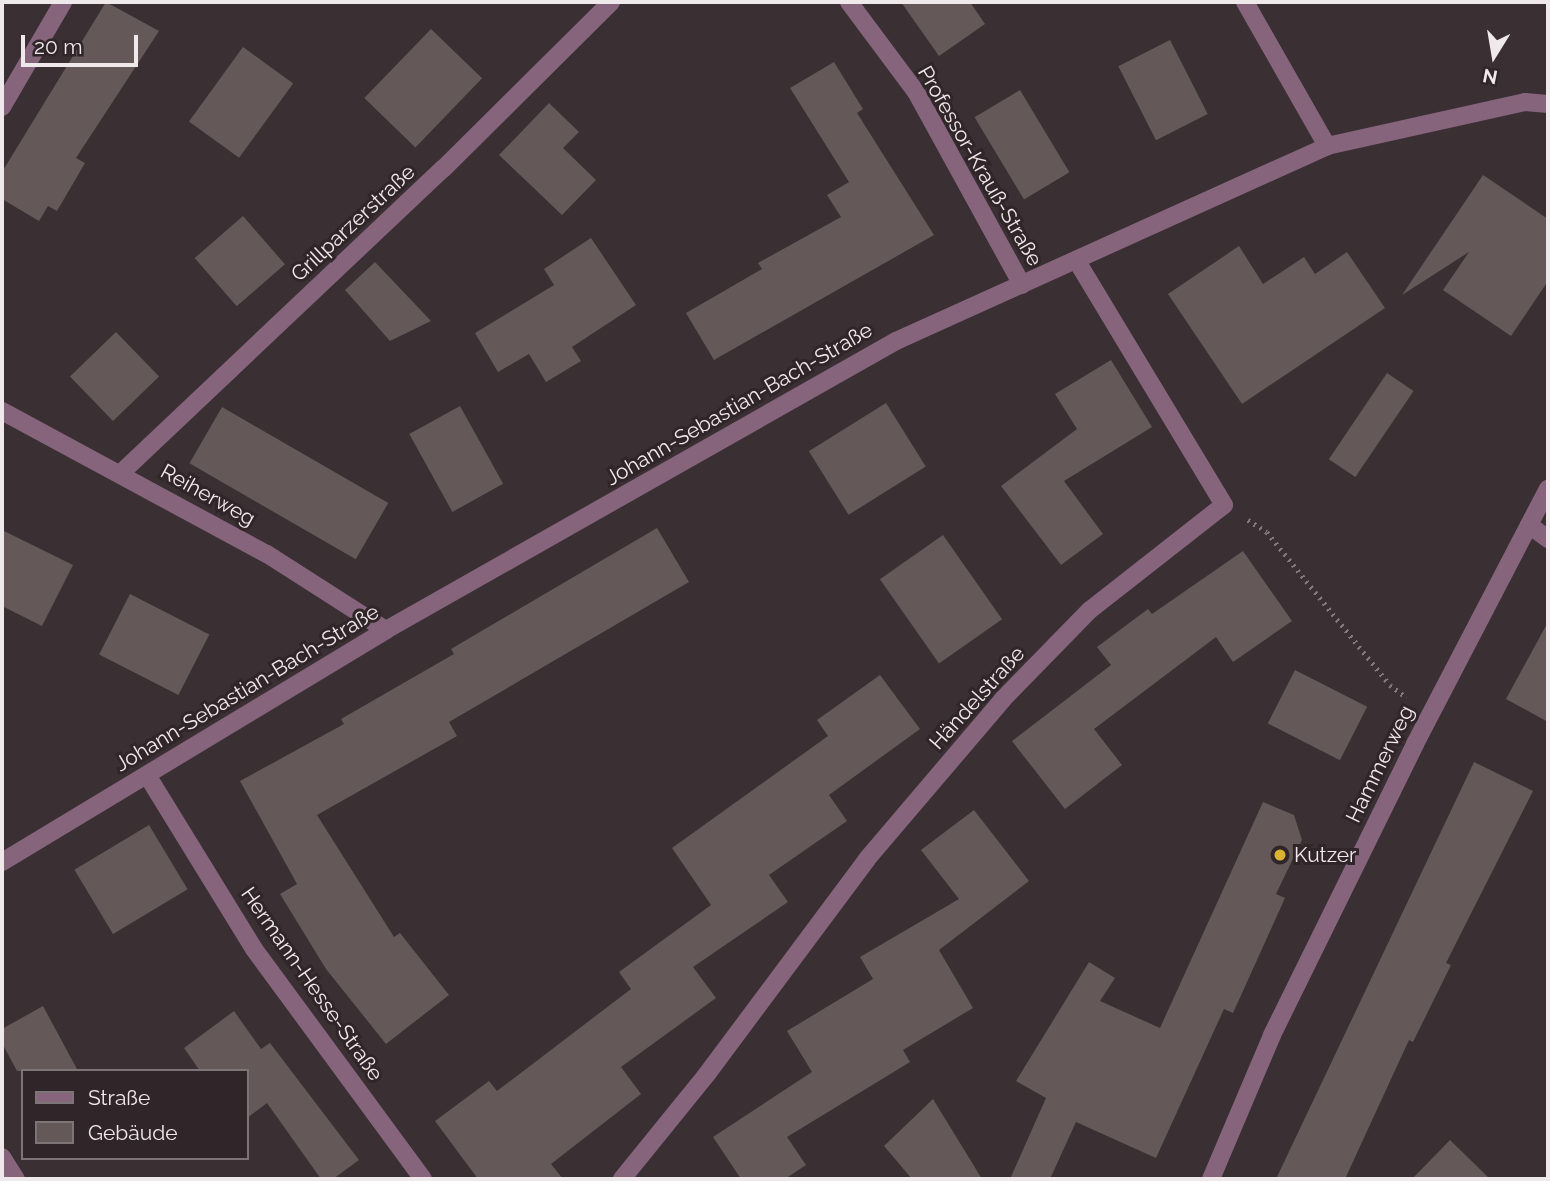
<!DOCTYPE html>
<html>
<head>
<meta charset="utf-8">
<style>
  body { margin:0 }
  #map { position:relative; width:1550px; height:1181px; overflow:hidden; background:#3a2f33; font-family:Raleway,sans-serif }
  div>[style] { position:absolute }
  .building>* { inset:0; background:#645858; transform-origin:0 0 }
  .path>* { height:4.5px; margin-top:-2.25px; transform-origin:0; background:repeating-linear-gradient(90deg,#82797c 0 2px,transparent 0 7px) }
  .street>* { height:18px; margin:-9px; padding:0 9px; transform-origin:9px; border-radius:9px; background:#85647c }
  .dots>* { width:19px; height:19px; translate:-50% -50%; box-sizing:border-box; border:4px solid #302629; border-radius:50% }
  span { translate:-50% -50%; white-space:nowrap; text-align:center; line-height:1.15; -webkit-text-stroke:6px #302629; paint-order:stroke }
  .street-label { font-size:21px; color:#f0e9eb }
  .poi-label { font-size:21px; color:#f0e9eb }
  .left { translate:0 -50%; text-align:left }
  .frame { position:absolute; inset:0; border:4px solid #f0e9eb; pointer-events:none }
  .legend { position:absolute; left:21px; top:1069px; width:228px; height:91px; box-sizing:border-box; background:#302629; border:2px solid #7d7477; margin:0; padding:9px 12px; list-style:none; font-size:21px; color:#f0e9eb }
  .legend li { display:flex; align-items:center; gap:14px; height:35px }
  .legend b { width:35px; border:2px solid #7d7477 }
  .north { position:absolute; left:1459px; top:21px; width:70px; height:70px; -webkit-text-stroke:5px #302629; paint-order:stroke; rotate:191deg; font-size:19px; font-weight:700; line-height:28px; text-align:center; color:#f0e9eb }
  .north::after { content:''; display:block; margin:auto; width:24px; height:32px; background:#f0e9eb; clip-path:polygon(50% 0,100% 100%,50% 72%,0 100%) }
  .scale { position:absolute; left:21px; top:35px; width:117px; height:32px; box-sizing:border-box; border:4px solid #f0e9eb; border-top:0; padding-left:9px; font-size:21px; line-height:24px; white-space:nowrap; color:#f0e9eb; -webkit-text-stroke:5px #302629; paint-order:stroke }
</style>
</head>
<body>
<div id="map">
  <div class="building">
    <div style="clip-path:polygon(106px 2px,159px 31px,76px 158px,85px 163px,57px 211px,48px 206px,39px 221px,2px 199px,2px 172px)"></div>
    <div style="clip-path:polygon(901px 2px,970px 2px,985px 24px,939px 56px)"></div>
    <div style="left:431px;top:29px;width:71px;height:96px;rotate:44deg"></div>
    <div style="left:1170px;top:40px;width:83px;height:58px;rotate:63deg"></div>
    <div style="left:243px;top:47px;width:62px;height:92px;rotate:36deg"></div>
    <div style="clip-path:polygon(834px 62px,863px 109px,857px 113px,934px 235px,714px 360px,686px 313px,762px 269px,758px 263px,841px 217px,827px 195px,849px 182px,790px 88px)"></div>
    <div style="left:1020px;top:90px;width:96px;height:53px;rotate:59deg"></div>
    <div style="clip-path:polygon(549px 103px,579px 132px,563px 148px,596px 180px,562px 215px,499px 155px)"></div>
    <div style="clip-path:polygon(1483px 175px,1548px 219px,1548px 281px,1511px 336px,1443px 290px,1469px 252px,1402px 295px)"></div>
    <div style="left:243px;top:216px;width:64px;height:64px;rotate:49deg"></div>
    <div style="clip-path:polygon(591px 238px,636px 305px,572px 347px,581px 361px,546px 382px,529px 354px,498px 372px,475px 333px,554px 285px,544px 269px)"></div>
    <div style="clip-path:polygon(1239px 246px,1263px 284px,1304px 257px,1315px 274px,1347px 252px,1385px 308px,1242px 404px,1168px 294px)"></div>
    <div style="clip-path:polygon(375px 262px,431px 321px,390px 341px,345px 290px)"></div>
    <div style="left:116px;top:332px;width:62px;height:64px;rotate:46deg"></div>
    <div style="clip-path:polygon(1111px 360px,1152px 427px,1064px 481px,1103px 534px,1061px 565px,1001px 486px,1077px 429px,1055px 394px)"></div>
    <div style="left:1387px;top:373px;width:32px;height:104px;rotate:34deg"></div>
    <div style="left:886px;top:403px;width:75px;height:91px;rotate:58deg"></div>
    <div style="left:460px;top:406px;width:89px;height:58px;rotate:61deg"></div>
    <div style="left:222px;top:407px;width:192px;height:65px;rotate:30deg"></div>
    <div style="clip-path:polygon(657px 528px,689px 582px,449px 722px,457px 736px,317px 815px,394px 937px,400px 933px,449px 995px,386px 1044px,326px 969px,280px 894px,297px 884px,240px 781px,344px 724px,341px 719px,454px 654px,451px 649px)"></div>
    <div style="clip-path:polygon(2px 530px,73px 565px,42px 626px,2px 606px)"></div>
    <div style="left:943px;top:535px;width:103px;height:77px;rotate:55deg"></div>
    <div style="clip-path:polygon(1243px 551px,1292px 621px,1233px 662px,1216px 637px,1094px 729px,1122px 765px,1065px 809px,1012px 741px,1111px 665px,1097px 647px,1148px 609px,1152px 614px)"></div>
    <div style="left:130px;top:594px;width:89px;height:68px;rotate:27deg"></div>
    <div style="clip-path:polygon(1548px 622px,1548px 722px,1506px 699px)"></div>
    <div style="left:1295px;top:670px;width:81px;height:60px;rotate:27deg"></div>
    <div style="clip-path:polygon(880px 675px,920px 729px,829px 795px,847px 821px,769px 875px,788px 902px,693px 967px,716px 998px,621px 1067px,641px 1094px,551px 1164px,563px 1179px,478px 1179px,435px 1121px,489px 1081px,497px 1091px,631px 989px,619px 972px,711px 905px,672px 848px,828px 736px,817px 720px)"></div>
    <div style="clip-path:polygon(1474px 762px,1533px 791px,1446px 963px,1451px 965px,1413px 1042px,1409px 1040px,1345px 1179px,1276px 1179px)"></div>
    <div style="clip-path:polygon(1263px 802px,1294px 815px,1302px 840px,1276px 894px,1285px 898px,1233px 1013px,1224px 1009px,1156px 1158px,1076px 1122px,1050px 1179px,1010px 1179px,1046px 1098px,1016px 1081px,1089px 962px,1115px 978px,1100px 1001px,1160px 1028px)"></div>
    <div style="clip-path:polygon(974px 810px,1029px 881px,939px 950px,973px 1008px,903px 1050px,910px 1062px,787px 1137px,806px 1165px,785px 1179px,741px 1179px,713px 1137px,812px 1072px,787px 1031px,873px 979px,860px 957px,959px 899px,921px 850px)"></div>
    <div style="left:149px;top:825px;width:75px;height:87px;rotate:59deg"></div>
    <div style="clip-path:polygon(43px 1006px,78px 1071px,17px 1071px,2px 1043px,2px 1029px)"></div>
    <div style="clip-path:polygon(234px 1011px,261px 1049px,270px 1043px,359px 1160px,333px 1179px,321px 1179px,267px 1103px,247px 1118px,247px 1071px,200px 1071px,184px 1048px)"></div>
    <div style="clip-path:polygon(933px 1099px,982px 1179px,912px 1179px,884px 1146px)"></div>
    <div style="clip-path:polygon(1450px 1140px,1490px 1179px,1412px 1179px)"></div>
  </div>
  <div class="path">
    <div style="left:1248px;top:520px;width:22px;rotate:32deg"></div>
    <div style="left:1267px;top:532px;width:196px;rotate:51.2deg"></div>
    <div style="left:1390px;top:685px;width:21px;rotate:37deg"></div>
  </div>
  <div class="street">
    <div style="left:849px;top:2px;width:112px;rotate:53.3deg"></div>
    <div style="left:916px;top:92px;width:220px;rotate:61.2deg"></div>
    <div style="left:1245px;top:2px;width:166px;rotate:60.3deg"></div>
    <div style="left:2px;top:107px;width:121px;rotate:-59.8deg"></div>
    <div style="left:2px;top:411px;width:301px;rotate:28.4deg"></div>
    <div style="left:267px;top:554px;width:141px;rotate:32.6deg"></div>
    <div style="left:121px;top:473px;width:443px;rotate:-43.4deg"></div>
    <div style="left:443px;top:169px;width:237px;rotate:-44.8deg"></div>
    <div style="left:1529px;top:525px;width:24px;rotate:36deg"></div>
    <div style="left:147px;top:775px;width:204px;rotate:58.4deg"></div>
    <div style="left:254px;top:949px;width:285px;rotate:53.7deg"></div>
    <div style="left:2px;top:862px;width:449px;rotate:-31.1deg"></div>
    <div style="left:386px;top:630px;width:586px;rotate:-29.54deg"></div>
    <div style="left:896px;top:341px;width:473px;rotate:-24.3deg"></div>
    <div style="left:1327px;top:146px;width:203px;rotate:-12.5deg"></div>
    <div style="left:1525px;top:102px;width:23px;rotate:5deg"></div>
    <div style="left:2px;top:1157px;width:26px;rotate:58deg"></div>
    <div style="left:622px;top:1179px;width:135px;rotate:-51deg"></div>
    <div style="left:707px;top:1074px;width:268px;rotate:-53.3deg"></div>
    <div style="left:867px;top:859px;width:210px;rotate:-49.6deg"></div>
    <div style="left:1003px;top:699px;width:124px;rotate:-45.7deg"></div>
    <div style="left:1090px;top:610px;width:170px;rotate:-38.1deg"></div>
    <div style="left:1224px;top:505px;width:285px;rotate:-121.1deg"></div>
    <div style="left:1211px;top:1179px;width:156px;rotate:-67deg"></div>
    <div style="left:1272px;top:1035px;width:324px;rotate:-63.8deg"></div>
    <div style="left:1415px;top:744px;width:288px;rotate:-62.5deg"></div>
  </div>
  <div class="dots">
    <div style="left:1280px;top:855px;background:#dab333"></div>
  </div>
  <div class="street-label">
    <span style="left:980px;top:166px;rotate:60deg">Professor-Krauß-Straße</span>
    <span style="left:353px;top:223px;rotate:-43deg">Grillparzerstraße</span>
    <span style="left:739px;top:404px;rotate:-30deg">Johann-Sebastian-Bach-Straße</span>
    <span style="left:208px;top:495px;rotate:29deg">Reiherweg</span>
    <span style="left:247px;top:688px;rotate:-31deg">Johann-Sebastian-Bach-Straße</span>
    <span style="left:977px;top:698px;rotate:-48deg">Händelstraße</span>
    <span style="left:1380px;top:764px;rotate:-64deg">Hammerweg</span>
    <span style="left:312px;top:984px;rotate:55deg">Hermann-Hesse-Straße</span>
  </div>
  <div class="poi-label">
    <span class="left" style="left:1294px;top:855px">Kutzer</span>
  </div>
  <div class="frame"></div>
  <ul class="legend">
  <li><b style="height:9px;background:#85647c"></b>Straße</li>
  <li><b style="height:19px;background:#645858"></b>Gebäude</li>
  </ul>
  <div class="north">N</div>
  <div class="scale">20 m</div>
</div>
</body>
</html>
